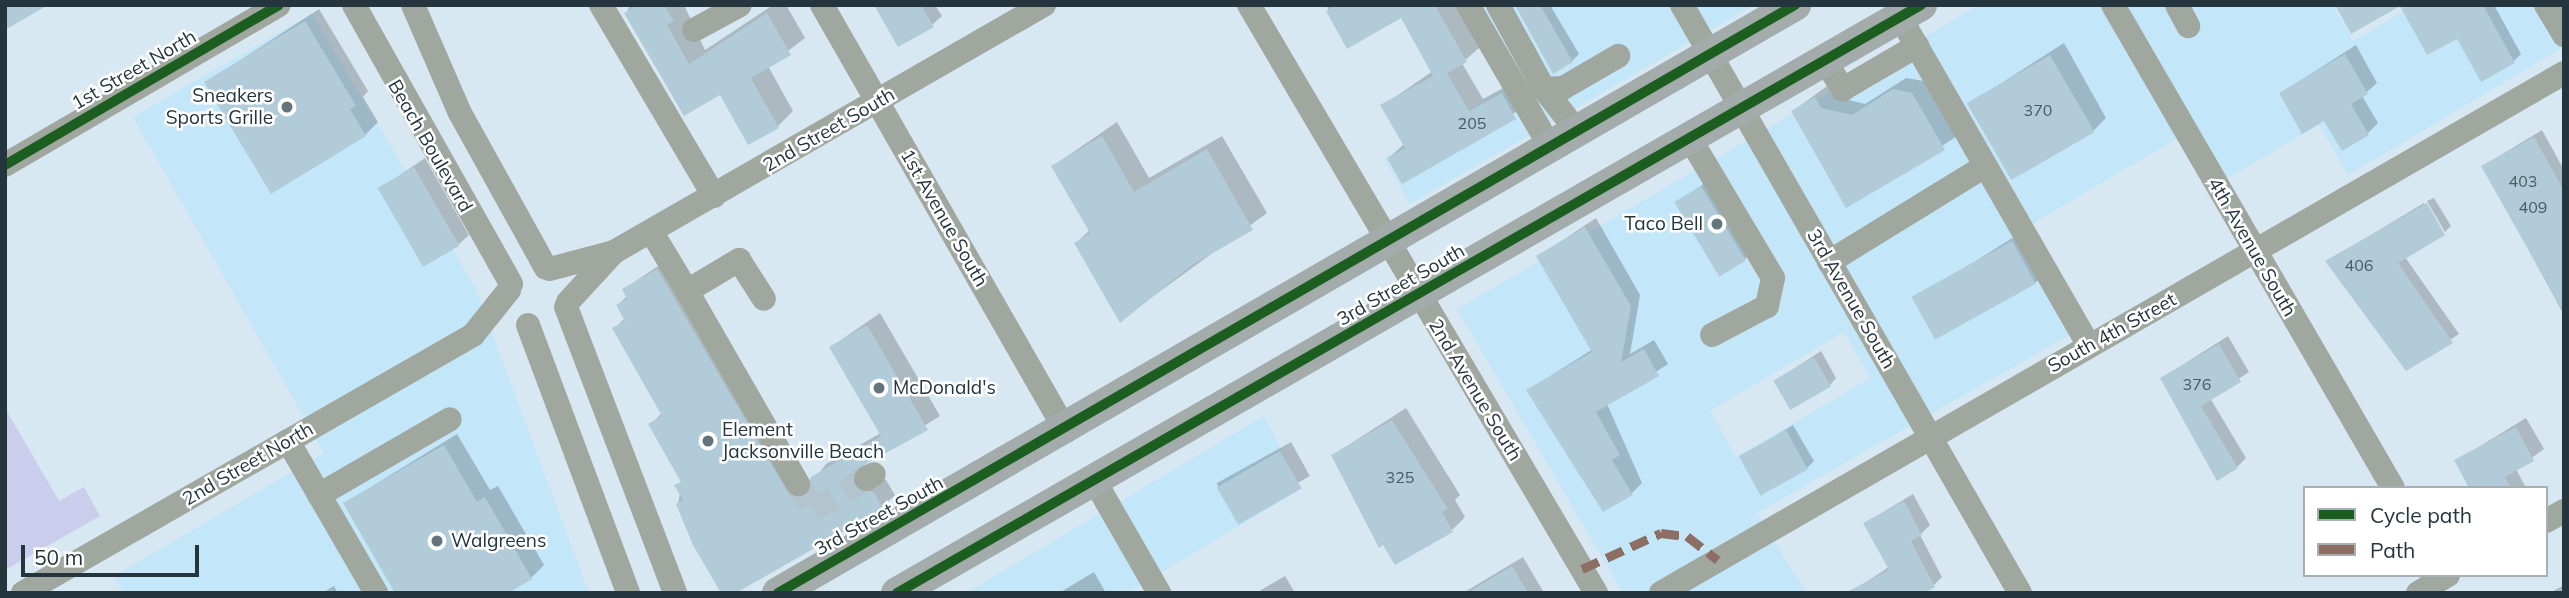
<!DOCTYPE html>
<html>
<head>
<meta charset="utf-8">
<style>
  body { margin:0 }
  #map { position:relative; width:2569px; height:598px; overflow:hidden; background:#d7e8f2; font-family:Mulish,sans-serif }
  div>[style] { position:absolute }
  .built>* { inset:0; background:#c3e6f9 }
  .green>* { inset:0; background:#caceec }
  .shadow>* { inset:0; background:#0003; transform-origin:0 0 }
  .building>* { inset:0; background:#b1cbd8; transform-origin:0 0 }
  .minor-tunnel>* { height:24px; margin-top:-12px; transform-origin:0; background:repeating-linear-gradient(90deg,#b3c4ce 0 24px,transparent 0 36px) }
  .minor>* { height:24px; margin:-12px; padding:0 12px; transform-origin:12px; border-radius:12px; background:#a0a79e }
  .major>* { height:32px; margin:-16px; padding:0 16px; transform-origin:16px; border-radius:16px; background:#a3acab }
  .quiet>* { height:9px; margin-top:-4.5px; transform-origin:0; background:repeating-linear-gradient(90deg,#8d6e63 0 18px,transparent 0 27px) }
  .cycleway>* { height:10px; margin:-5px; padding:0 5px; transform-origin:5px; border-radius:5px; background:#1b5e20 }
  .dots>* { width:19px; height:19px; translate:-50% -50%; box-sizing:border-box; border:4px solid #fff; border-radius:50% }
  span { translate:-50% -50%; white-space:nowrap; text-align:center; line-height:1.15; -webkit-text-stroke:5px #fff; paint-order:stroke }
  .number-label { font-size:16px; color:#485a64 }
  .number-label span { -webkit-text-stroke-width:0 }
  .street-label { font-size:19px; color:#25353e }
  .poi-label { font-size:19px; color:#25353e }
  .right { translate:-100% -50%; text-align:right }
  .left { translate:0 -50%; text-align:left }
  .frame { position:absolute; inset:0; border:7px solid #25353e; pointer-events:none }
  .legend { position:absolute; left:2303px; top:486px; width:245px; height:91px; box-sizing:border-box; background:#fff; border:2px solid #a8aeb2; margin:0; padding:9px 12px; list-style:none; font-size:21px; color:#25353e }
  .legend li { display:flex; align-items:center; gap:14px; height:35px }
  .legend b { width:35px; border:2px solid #a8aeb2 }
  .scale { position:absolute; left:21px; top:545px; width:178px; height:32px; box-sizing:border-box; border:4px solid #25353e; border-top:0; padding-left:9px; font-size:21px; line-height:24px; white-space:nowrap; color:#25353e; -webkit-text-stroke:5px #fff; paint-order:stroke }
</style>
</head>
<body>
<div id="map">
  <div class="built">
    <div style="clip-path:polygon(1478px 5px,1754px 5px,1410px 204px,1384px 159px,1521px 80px)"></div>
    <div style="clip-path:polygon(evenodd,1979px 5px,2333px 5px,2353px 41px,2414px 5px,2564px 5px,2564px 47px,2348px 175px,2319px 125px,2218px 184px,2188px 132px,2032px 224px,2089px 324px,1757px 513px,1806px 593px,1623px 593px,1457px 309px,1979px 5px,1844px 332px,1870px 378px,1736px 457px,1710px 411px,1844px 332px)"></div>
    <div style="clip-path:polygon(312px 14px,475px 287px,589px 593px,124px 593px,114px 576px,324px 453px,133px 117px)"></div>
    <div style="clip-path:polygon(1264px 416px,1301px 489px,1127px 593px,966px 593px)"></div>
  </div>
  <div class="green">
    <div style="clip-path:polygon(5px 408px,59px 501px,84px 487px,100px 516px,5px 570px)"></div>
  </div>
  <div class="shadow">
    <div style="clip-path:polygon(630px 5px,684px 5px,705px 50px,773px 5px,786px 5px,805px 38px,768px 66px,793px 111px,778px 126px,721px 93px,626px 14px)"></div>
    <div style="clip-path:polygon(876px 5px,935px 5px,942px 16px,932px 25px)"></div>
    <div style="clip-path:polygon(1326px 5px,1456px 5px,1480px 47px,1462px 63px,1483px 99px,1516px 81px,1529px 104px,1403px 181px,1389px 158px,1404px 144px,1382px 106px,1433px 71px,1401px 16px,1348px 46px)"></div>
    <div style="clip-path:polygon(1525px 5px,1550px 5px,1579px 54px,1572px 61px)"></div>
    <div style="clip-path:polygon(2448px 5px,2494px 5px,2521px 54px,2514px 61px)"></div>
    <div style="clip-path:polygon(319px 9px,368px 91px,363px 97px,378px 122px,365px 135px,207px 82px)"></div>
    <div style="clip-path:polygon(2064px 43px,2106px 118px,2093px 131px,1969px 104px)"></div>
    <div style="clip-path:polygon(2356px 45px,2377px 83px,2362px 96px,2378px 123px,2368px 133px,2281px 93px)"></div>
    <div style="clip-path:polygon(1906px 78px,1924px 81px,1956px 137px,1847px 205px,1793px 111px,1827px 86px,1833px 96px,1865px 104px)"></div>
    <div style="clip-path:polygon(1117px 122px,1149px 178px,1222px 136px,1267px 213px,1121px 320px,1076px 243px,1090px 230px,1053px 166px)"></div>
    <div style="clip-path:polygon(2542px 130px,2564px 170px,2564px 315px,2483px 166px)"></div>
    <div style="clip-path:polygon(425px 158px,469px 235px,458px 245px,381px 188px)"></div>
    <div style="clip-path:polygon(1712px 178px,1755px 249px,1744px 260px,1678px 202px)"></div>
    <div style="clip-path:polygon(2434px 198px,2451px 226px,2445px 232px,2427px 201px)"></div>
    <div style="clip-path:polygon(2424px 203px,2442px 234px,2405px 257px,2459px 334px,2406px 368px,2328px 261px)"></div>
    <div style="clip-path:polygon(1596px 218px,1640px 295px,1630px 354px,1654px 340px,1668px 364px,1607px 404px,1642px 483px,1632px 493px,1528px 390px,1593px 349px,1539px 256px)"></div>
    <div style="clip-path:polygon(2022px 232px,2046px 273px,2035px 283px,1915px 299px)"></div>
    <div style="clip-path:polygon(670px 258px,811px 484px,826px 464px,881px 433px,831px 347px,880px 313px,940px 416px,865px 463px,866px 475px,886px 480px,895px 495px,882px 507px,733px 593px,678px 504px,682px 480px,650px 425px,662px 413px,615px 328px,625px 318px,618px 305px,627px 296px,624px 289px)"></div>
    <div style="clip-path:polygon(2228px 336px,2249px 372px,2210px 398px,2246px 458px,2237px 467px,2162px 378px)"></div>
    <div style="clip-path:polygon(1821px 351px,1836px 378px,1830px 385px,1775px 381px)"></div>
    <div style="clip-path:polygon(1406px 408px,1460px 495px,1455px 500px,1465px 517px,1452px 530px,1333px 455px)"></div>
    <div style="clip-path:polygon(2526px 418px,2544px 449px,2516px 469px,2525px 486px,2471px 488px,2456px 461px)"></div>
    <div style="clip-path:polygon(1793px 425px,1814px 461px,1807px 468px,1741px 457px)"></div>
    <div style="clip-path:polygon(457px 434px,490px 490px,498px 486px,544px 565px,531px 578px,345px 503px)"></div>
    <div style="left:1291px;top:442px;width:39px;height:85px;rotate:61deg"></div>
    <div style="clip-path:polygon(1913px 494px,1930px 525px,1920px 535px,1942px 577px,1934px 585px,1857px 588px,1889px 567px,1865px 523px)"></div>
    <div style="clip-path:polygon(1523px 557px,1544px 593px,1463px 593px)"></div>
    <div style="clip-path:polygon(1094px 572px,1106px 593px,1059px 593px)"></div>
    <div style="clip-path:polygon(1285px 576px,1295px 593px,1256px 593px)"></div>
    <div style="clip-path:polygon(2564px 585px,2564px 593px,2550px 593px)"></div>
    <div style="clip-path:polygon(334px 586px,338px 593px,322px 593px)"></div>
  </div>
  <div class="building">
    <div style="clip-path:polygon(5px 5px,48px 5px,5px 30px)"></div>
    <div style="clip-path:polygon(638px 5px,664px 5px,674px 21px,667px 25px,689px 64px,767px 13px,791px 55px,751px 78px,779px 128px,748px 145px,720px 95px,684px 116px,624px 13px)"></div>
    <div style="clip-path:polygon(874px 5px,921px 5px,934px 27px,898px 47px)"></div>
    <div style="clip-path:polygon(1336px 5px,1435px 5px,1467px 62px,1447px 73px,1469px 111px,1502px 93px,1516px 119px,1402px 184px,1387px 158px,1405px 148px,1380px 105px,1433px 76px,1401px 18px,1347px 49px,1326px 11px)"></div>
    <div style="clip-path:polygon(1515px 5px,1540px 5px,1573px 62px,1553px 74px)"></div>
    <div style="clip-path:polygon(2335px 5px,2483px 5px,2515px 63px,2481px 82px,2457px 39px,2427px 55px,2400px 6px,2351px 34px)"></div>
    <div style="clip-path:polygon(305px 21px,356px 106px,350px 109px,366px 136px,271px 194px,204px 82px)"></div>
    <div style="clip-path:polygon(2345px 54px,2368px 94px,2351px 104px,2369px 135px,2342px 151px,2324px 121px,2302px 134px,2279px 93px)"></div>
    <div style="left:2050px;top:55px;width:89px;height:96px;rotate:60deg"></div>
    <div style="clip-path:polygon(1893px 89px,1912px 93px,1945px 150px,1846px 208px,1791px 111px,1815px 97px,1821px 108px,1852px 115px)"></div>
    <div style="clip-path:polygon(1102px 136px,1134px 192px,1207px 149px,1253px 230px,1192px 265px,1120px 323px,1074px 243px,1090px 233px,1051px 166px)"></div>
    <div style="clip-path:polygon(2534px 137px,2564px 191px,2564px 313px,2481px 166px)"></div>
    <div style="left:414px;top:167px;width:91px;height:42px;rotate:60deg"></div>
    <div style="left:1701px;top:186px;width:87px;height:31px;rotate:59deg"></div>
    <div style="clip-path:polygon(2427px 203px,2445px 235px,2398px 263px,2453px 343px,2406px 371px,2325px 261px)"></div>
    <div style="clip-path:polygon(1585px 227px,1631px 306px,1621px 362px,1644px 349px,1659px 376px,1596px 412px,1620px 455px,1612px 460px,1633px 495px,1603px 512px,1526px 390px,1592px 352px,1536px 256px)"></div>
    <div style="left:2012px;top:241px;width:49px;height:115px;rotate:61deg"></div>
    <div style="clip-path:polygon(657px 269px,790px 496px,806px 496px,811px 477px,881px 436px,829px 347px,867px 325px,928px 430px,853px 471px,854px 487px,874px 492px,883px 509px,736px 593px,721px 593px,693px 545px,676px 504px,683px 500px,674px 485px,681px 482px,648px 424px,662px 416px,612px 328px,625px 321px,616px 305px,627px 299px,622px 289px)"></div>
    <div style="clip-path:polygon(2219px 344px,2241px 382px,2201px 406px,2238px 468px,2217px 481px,2160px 378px)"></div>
    <div style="left:1814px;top:357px;width:34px;height:47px;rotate:60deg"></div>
    <div style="clip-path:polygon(1392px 420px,1448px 509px,1442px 512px,1453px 532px,1395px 565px,1383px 545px,1379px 548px,1331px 455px)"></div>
    <div style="clip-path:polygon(2516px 427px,2534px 461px,2505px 477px,2511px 488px,2469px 488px,2454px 460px)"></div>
    <div style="left:1786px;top:430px;width:45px;height:54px;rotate:61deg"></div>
    <div style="clip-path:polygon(444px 445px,477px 502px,485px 497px,532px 579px,508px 593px,395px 593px,343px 503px)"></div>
    <div style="left:1280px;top:451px;width:43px;height:73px;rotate:60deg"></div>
    <div style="clip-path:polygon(1904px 501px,1922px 535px,1911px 541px,1935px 587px,1924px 593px,1845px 593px,1889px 570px,1863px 523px)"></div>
    <div style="clip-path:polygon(1512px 566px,1528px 593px,1467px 593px)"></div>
  </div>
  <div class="minor-tunnel">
    <div style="left:798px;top:484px;width:30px;rotate:60deg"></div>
    <div style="left:813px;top:510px;width:61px;rotate:-30.3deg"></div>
  </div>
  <div class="minor">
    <div style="left:354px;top:5px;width:320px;rotate:60.6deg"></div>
    <div style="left:413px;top:5px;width:118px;rotate:66.5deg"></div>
    <div style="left:460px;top:113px;width:177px;rotate:61deg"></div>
    <div style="left:601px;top:5px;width:222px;rotate:59.4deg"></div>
    <div style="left:822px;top:5px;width:491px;rotate:60.2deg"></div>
    <div style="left:1249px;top:5px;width:683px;rotate:59.45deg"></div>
    <div style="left:1468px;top:5px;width:162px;rotate:59.9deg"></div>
    <div style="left:1498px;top:5px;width:96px;rotate:61.3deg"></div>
    <div style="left:1544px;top:89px;width:52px;rotate:52deg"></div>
    <div style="left:1682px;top:5px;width:678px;rotate:60.11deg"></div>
    <div style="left:2113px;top:5px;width:558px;rotate:59.9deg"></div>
    <div style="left:2177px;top:5px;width:24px;rotate:62deg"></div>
    <div style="left:2546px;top:5px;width:35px;rotate:59deg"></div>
    <div style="left:1900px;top:17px;width:379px;rotate:60.1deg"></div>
    <div style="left:694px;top:30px;width:52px;rotate:-28.5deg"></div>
    <div style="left:1824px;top:59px;width:36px;rotate:58deg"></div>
    <div style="left:1843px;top:89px;width:86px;rotate:-30.2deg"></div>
    <div style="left:1544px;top:89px;width:19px;rotate:-3deg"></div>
    <div style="left:1563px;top:88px;width:64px;rotate:-30.2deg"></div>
    <div style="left:1689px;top:137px;width:164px;rotate:59.2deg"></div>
    <div style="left:1773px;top:278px;width:29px;rotate:102deg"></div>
    <div style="left:1767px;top:306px;width:62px;rotate:152.2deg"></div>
    <div style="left:5px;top:165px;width:317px;rotate:-30.3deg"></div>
    <div style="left:651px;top:231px;width:70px;rotate:59deg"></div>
    <div style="left:687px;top:291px;width:61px;rotate:-30.8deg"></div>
    <div style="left:739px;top:260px;width:46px;rotate:57.3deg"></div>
    <div style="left:1829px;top:262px;width:183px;rotate:-31.6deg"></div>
    <div style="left:550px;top:269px;width:62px;rotate:-14.9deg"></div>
    <div style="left:687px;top:291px;width:223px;rotate:60.1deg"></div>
    <div style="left:568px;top:302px;width:68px;rotate:-47.4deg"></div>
    <div style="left:614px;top:252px;width:496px;rotate:-29.9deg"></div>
    <div style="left:566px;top:307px;width:306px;rotate:69.1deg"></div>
    <div style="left:528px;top:325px;width:286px;rotate:69.5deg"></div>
    <div style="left:288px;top:441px;width:176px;rotate:59.9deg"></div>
    <div style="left:1093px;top:478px;width:133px;rotate:60.1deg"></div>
    <div style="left:866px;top:479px;width:9px;rotate:-32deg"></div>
    <div style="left:319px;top:495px;width:151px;rotate:-30.1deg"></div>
    <div style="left:2546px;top:521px;width:21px;rotate:-29deg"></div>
    <div style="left:23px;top:593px;width:519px;rotate:-29.83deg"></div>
    <div style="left:473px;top:335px;width:58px;rotate:-51.3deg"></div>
    <div style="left:1661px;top:593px;width:1042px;rotate:-29.94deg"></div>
    <div style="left:2418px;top:593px;width:35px;rotate:-31deg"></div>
  </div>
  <div class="major">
    <div style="left:778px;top:593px;width:1175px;rotate:-30.04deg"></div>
    <div style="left:897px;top:593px;width:1181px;rotate:-29.87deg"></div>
  </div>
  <div class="quiet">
    <div style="left:1582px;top:569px;width:87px;rotate:-24.5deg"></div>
    <div style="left:1661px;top:533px;width:26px;rotate:7deg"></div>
    <div style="left:1687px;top:536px;width:39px;rotate:38deg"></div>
  </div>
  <div class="cycleway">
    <div style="left:5px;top:165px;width:317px;rotate:-30.3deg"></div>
    <div style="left:778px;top:593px;width:1175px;rotate:-30.04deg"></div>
    <div style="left:897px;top:593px;width:1181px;rotate:-29.87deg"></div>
  </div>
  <div class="dots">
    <div style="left:287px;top:107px;background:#63747d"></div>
    <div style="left:1717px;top:224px;background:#63747d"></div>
    <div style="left:879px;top:388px;background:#63747d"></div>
    <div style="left:708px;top:441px;background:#63747d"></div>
    <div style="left:437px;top:541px;background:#63747d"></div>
  </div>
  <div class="number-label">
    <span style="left:2038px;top:110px">370</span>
    <span style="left:1472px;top:123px">205</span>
    <span style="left:2523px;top:181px">403</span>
    <span style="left:2533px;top:207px">409</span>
    <span style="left:2359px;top:265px">406</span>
    <span style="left:2197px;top:384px">376</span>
    <span style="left:1400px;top:477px">325</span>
  </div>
  <div class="street-label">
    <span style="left:134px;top:70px;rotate:-30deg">1st Street North</span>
    <span style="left:829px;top:130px;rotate:-30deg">2nd Street South</span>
    <span style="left:430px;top:146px;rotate:60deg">Beach Boulevard</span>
    <span style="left:944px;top:218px;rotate:60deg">1st Avenue South</span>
    <span style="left:2252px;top:247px;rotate:60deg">4th Avenue South</span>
    <span style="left:1401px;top:285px;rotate:-30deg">3rd Street South</span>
    <span style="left:1851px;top:299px;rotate:60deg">3rd Avenue South</span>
    <span style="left:2112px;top:333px;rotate:-29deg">South 4th Street</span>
    <span style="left:1475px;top:390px;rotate:59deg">2nd Avenue South</span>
    <span style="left:248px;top:464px;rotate:-30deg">2nd Street North</span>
    <span style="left:879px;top:516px;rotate:-29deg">3rd Street South</span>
  </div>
  <div class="poi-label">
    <span class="right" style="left:273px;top:107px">Sneakers<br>Sports Grille</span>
    <span class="right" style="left:1703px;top:224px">Taco Bell</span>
    <span class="left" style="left:893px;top:388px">McDonald's</span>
    <span class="left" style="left:722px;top:441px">Element<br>Jacksonville Beach</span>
    <span class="left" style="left:451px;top:541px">Walgreens</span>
  </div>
  <div class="frame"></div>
  <ul class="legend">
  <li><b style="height:9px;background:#1b5e20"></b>Cycle path</li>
  <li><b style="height:9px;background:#8d6e63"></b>Path</li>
  </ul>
  <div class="scale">50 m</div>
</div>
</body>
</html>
